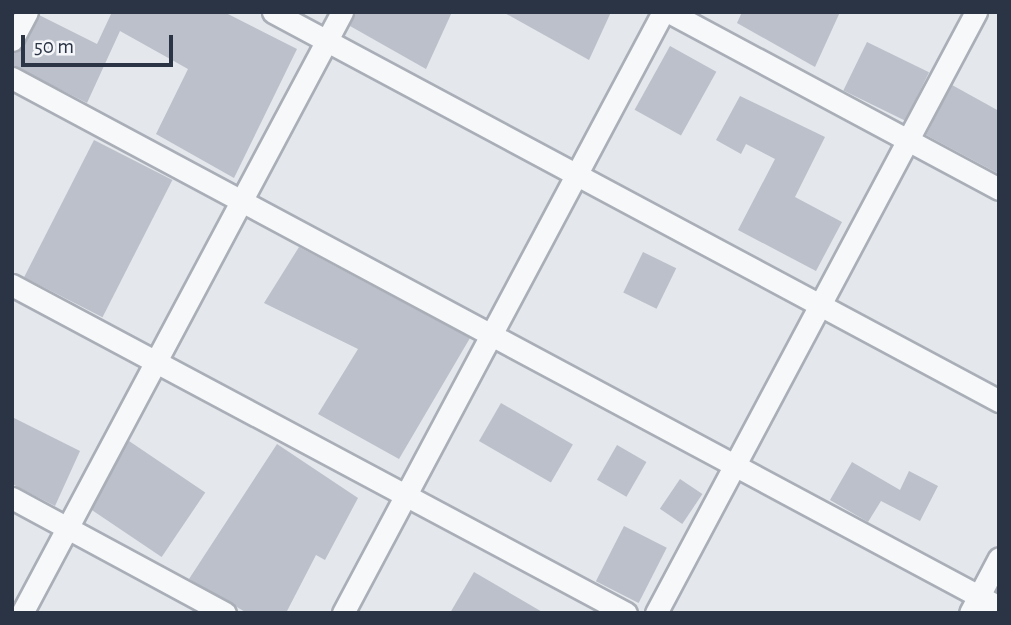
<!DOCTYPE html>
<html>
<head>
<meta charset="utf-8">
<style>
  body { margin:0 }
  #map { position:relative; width:1011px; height:625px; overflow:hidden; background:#e4e7ec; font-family:"Alegreya Sans",sans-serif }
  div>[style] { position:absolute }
  .building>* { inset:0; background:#bbc0ca; transform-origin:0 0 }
  .roads { filter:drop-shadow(2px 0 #a9aeb7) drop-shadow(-2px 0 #a9aeb7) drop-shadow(0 2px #a9aeb7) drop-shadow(0 -2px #a9aeb7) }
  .minor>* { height:21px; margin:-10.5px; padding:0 10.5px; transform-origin:10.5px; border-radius:10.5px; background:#f7f8fa }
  span { translate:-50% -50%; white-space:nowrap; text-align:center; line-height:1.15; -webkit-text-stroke:6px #f4f6f9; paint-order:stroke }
  .frame { position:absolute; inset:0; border:14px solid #2b3445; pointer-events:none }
  .scale { position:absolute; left:21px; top:35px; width:152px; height:32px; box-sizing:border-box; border:4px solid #2b3445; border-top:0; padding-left:9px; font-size:21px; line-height:24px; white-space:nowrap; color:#2b3445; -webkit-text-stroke:5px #f4f6f9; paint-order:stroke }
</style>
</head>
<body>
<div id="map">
  <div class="building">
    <div style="clip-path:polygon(112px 12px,224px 12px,297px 49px,234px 178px,156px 134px,188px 69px,120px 31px,87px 103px,12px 65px,12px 53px,24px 46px,39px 15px,97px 44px)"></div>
    <div style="clip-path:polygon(355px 12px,452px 12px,426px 69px,350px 26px)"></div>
    <div style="clip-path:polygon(503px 12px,611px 12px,589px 60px)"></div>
    <div style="clip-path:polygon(742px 12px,840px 12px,815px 67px,737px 23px)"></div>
    <div style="left:867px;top:42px;width:69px;height:54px;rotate:26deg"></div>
    <div style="left:670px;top:46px;width:53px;height:73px;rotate:29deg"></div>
    <div style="clip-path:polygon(952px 85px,999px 111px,999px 174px,926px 135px)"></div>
    <div style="clip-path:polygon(740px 96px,825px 137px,795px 197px,842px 222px,816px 271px,738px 230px,775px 159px,746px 144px,741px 154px,716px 140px)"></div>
    <div style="left:94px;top:140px;width:88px;height:154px;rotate:27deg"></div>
    <div style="clip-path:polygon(299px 247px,470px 338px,399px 459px,318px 414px,358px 349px,264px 303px)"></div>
    <div style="left:643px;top:252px;width:37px;height:45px;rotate:26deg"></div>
    <div style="left:501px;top:403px;width:83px;height:44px;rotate:30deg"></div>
    <div style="clip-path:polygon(12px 417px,80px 451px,55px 506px,12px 484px)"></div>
    <div style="left:129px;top:441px;width:92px;height:78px;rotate:34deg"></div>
    <div style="clip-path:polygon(277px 444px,358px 498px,325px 560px,316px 555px,286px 613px,247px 613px,189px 579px)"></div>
    <div style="left:617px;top:445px;width:34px;height:40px;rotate:30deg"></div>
    <div style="clip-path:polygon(852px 462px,900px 490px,909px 471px,938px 486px,920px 521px,881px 501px,868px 522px,830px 500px)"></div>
    <div style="left:680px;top:479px;width:27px;height:36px;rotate:34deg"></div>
    <div style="left:624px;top:526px;width:48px;height:62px;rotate:27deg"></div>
    <div style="clip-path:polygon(474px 572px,544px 613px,450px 613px)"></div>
  </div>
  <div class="roads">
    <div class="minor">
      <div style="left:273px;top:12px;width:824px;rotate:28.18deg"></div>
      <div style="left:669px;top:12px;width:374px;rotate:28.2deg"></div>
      <div style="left:12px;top:40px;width:32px;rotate:-62deg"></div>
      <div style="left:12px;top:78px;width:1120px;rotate:28.19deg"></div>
      <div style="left:12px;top:285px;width:696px;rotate:28.11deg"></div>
      <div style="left:12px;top:498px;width:242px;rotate:28.4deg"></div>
      <div style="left:22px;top:613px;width:681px;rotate:-61.97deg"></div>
      <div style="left:343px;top:613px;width:681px;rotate:-61.97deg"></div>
      <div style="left:656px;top:613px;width:681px;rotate:-61.97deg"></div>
      <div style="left:970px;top:613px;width:62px;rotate:-62.2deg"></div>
    </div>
  </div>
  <div class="frame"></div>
  <div class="scale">50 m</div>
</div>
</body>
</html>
